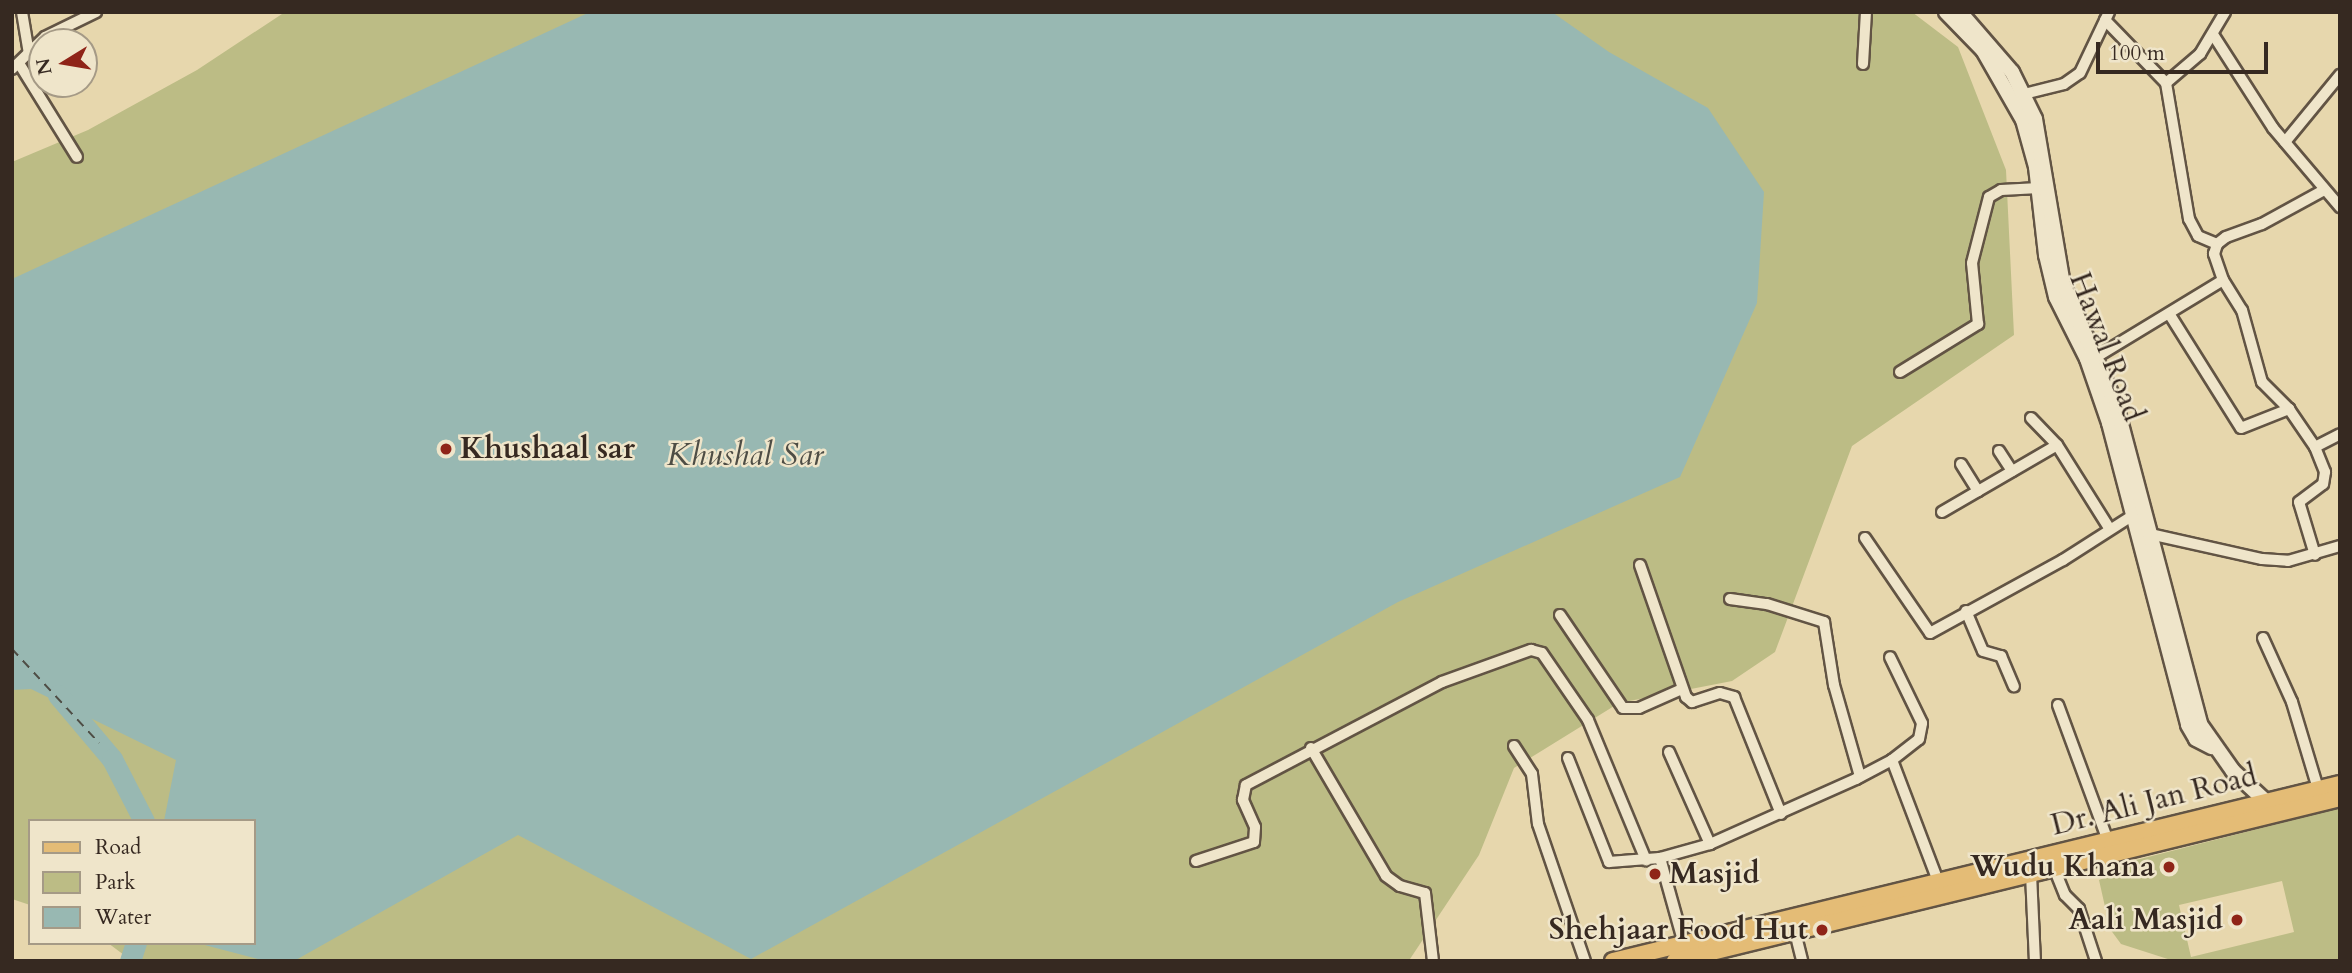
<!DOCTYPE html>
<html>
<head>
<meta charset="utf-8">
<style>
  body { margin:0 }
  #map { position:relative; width:2352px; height:973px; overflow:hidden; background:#e7d7ad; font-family:Cardo,serif }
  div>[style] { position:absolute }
  .green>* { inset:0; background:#bcbc85 }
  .water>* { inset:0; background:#98b8b2 }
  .river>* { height:21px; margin:-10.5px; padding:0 10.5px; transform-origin:10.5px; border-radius:10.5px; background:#98b8b2 }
  .ferry>* { height:2px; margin-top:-1px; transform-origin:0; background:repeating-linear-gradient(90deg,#4e4d45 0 9px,transparent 0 16px) }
  .roads { filter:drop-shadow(2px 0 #625444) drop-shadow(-2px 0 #625444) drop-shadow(0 2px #625444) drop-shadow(0 -2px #625444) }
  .street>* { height:10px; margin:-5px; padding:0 5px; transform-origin:5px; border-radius:5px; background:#efe5ca }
  .secondary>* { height:14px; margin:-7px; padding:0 7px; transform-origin:7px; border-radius:7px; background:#efe5ca }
  .primary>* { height:16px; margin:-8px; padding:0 8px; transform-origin:8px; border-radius:8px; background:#e4bc76 }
  .dots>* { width:19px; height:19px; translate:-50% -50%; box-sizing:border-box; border:4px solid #efe5ca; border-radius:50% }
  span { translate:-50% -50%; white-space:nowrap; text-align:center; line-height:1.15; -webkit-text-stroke:5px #efe5ca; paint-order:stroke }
  .street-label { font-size:30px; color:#362921 }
  .poi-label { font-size:30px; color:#362921; font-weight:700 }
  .left { translate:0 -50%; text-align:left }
  .right { translate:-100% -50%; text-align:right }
  .water-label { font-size:32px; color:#4e4d45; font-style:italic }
  .frame { position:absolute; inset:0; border:14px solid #362921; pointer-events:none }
  .legend { position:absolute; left:28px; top:819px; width:228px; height:126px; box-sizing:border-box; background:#efe5ca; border:2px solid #a59a86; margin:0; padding:9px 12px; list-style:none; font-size:21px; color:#362921 }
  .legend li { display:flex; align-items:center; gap:14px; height:35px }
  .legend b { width:35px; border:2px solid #a59a86 }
  .north { position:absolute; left:28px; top:28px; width:70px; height:70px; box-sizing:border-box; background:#efe5ca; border:2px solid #a59a86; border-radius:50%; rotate:259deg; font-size:19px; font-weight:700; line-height:28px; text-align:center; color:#362921 }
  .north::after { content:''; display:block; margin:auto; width:24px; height:32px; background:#8f2418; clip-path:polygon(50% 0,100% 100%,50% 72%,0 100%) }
  .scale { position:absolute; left:2096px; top:42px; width:172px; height:32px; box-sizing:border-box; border:4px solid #362921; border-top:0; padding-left:9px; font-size:21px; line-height:24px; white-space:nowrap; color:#362921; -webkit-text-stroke:5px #efe5ca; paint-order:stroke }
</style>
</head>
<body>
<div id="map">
  <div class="green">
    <div style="clip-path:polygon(285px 12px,1912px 12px,1958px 47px,2006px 170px,2014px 335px,1852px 446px,1775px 652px,1732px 681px,1619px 703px,1514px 768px,1479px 855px,1410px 959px,132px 961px,108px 943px,254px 943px,254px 821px,30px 821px,30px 905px,12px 899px,12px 162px,88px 130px,197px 70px)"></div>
    <div style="clip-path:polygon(evenodd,2340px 808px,2340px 961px,2174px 961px,2121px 944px,2110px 929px,2099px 880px,2104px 878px,2101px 869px,2340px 808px,2282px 881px,2294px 932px,2191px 957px,2179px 905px,2282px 881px)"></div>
  </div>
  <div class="water">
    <div style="clip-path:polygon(590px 12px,1552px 12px,1609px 52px,1708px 108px,1764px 192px,1757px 303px,1680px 477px,1398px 602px,751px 959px,518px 835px,294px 961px,265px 961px,197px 943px,254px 943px,254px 821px,164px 821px,176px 760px,31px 689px,12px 690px,12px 279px)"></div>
  </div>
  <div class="river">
    <div style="left:58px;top:695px;width:84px;rotate:49.8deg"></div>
    <div style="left:112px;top:759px;width:70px;rotate:62.7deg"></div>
    <div style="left:130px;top:961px;width:19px;rotate:-72deg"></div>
  </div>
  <div class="ferry">
    <div style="left:12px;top:649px;width:128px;rotate:47.2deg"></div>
  </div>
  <div class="roads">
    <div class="street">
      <div style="left:22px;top:12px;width:43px;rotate:80.5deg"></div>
      <div style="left:2105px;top:20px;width:88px;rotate:45.9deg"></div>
      <div style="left:2166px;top:83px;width:45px;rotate:-40.5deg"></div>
      <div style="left:2200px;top:54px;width:49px;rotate:-59.2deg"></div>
      <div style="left:2214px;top:36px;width:109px;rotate:57.3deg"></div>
      <div style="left:2273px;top:128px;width:104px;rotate:49.7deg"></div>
      <div style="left:1863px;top:64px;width:52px;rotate:-86.7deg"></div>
      <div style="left:20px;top:65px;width:108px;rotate:58.2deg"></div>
      <div style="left:12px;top:69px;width:46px;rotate:-44.1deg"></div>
      <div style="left:45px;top:37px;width:57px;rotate:-26.1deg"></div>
      <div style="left:2166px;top:83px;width:138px;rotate:80.4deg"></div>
      <div style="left:2189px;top:219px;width:19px;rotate:62deg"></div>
      <div style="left:2198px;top:236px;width:21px;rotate:23deg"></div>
      <div style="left:2020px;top:95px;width:45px;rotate:-14deg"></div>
      <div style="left:2064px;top:84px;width:19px;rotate:-35deg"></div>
      <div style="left:2080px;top:73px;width:68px;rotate:-64.6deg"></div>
      <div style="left:2285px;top:142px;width:87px;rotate:-50.6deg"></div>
      <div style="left:2223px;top:280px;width:36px;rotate:58deg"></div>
      <div style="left:2242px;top:310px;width:75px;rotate:74.5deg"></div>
      <div style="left:2262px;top:382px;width:38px;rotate:45deg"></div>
      <div style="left:2289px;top:409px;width:46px;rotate:55.6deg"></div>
      <div style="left:2315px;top:447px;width:27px;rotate:68deg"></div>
      <div style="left:2325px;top:472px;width:12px;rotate:99deg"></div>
      <div style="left:2323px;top:484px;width:30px;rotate:143deg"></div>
      <div style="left:2299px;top:502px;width:55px;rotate:73.2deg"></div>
      <div style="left:2170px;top:315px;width:133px;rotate:57.9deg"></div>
      <div style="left:2241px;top:428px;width:52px;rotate:-21.6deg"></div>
      <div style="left:2098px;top:356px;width:146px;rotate:-31.3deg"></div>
      <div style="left:2223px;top:280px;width:28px;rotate:-109deg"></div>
      <div style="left:2214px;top:254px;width:10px;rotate:-73deg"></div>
      <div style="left:2217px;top:244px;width:11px;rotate:-38deg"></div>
      <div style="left:2226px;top:237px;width:38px;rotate:-20deg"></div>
      <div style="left:2262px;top:224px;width:71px;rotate:-28.7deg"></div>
      <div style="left:1900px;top:372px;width:92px;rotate:-31.6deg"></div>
      <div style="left:1978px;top:324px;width:61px;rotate:-95.6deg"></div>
      <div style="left:1972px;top:263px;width:68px;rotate:-75.6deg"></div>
      <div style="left:1989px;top:197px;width:14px;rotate:-30deg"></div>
      <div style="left:2001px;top:190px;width:38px;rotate:-3deg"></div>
      <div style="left:2031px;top:418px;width:37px;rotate:46deg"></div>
      <div style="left:2057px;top:445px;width:98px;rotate:57.9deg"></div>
      <div style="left:2315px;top:447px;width:28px;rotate:-27deg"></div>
      <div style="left:1999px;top:451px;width:24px;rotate:57deg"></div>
      <div style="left:1961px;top:464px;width:32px;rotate:58deg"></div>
      <div style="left:1942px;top:512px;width:133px;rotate:-30.2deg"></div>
      <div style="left:2150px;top:534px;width:115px;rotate:12.6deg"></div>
      <div style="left:2262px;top:559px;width:26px;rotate:4deg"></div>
      <div style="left:2288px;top:561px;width:54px;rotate:-16.1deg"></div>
      <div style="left:1865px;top:538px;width:115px;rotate:55.6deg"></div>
      <div style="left:1930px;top:633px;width:152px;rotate:-28.8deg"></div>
      <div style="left:2063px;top:560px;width:89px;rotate:-32.6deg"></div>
      <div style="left:1640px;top:565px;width:140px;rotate:70.8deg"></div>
      <div style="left:1686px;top:697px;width:8px;rotate:40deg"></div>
      <div style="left:1692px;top:702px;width:29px;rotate:-18deg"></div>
      <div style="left:1720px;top:693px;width:15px;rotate:16deg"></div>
      <div style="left:1734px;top:697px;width:126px;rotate:68.1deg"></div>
      <div style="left:1730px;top:599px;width:37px;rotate:8deg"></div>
      <div style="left:1767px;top:604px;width:60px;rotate:17.5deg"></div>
      <div style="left:1824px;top:622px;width:64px;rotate:81deg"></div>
      <div style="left:1834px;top:685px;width:95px;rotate:74.1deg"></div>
      <div style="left:1966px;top:611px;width:43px;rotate:67deg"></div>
      <div style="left:1983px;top:651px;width:19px;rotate:16deg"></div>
      <div style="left:2001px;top:656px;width:33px;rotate:67deg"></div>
      <div style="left:1560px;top:615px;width:112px;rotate:55.9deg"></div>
      <div style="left:1623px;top:708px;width:16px"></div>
      <div style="left:1639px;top:708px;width:47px;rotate:-23.8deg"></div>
      <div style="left:2263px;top:638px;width:70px;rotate:65.6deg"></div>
      <div style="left:2292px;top:702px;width:94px;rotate:73.3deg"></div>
      <div style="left:2058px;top:705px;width:145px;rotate:69.8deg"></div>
      <div style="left:1514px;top:746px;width:33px;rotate:57deg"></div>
      <div style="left:1532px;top:774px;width:50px;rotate:83.2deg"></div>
      <div style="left:1538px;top:824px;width:145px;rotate:71.1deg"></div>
      <div style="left:1311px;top:748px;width:148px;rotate:59.6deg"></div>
      <div style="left:1386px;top:876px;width:17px;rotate:36deg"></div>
      <div style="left:1400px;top:886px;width:26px;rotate:16deg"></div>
      <div style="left:1425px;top:893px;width:68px;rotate:83.3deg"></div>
      <div style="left:1669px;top:752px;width:101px;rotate:66deg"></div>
      <div style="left:1568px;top:758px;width:112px;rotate:68.5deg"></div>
      <div style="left:1609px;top:862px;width:51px;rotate:-4.5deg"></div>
      <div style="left:1660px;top:858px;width:52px;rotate:-15.6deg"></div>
      <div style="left:1710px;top:844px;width:160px;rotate:-24deg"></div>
      <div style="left:1856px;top:779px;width:41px;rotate:-27.8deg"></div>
      <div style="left:1892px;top:760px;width:34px;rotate:-38deg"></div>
      <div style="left:1919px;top:739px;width:16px;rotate:-79deg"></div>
      <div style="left:1922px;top:723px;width:73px;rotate:-115.9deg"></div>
      <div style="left:1892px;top:760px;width:133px;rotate:69.2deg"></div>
      <div style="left:1660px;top:858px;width:89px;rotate:74.4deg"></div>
      <div style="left:1196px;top:861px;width:61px;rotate:-18.1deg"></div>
      <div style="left:1254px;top:842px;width:15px;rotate:-86deg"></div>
      <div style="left:1255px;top:827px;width:30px;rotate:-114deg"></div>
      <div style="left:1243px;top:800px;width:15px;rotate:-79deg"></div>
      <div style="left:1246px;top:785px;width:221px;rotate:-27.7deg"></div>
      <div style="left:1442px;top:682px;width:95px;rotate:-19.8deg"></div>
      <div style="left:1531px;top:650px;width:11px;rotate:15deg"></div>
      <div style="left:1542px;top:653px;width:81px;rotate:55.5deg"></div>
      <div style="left:1588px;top:720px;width:152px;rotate:67.5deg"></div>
      <div style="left:2054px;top:868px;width:29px;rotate:68deg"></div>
      <div style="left:2065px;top:895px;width:20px;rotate:45deg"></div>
      <div style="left:2079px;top:909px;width:55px;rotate:71.9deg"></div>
      <div style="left:2031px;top:874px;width:87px;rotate:87.4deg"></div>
      <div style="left:1795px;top:932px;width:30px;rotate:76deg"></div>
    </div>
    <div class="secondary">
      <div style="left:1946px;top:12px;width:53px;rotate:45.8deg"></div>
      <div style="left:1983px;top:50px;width:81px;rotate:60.3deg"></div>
      <div style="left:2023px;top:120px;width:49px;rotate:74.5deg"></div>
      <div style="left:2036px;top:167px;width:89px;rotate:83.5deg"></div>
      <div style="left:2046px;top:255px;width:43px;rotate:76.6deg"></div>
      <div style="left:2056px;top:297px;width:69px;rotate:63.4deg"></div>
      <div style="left:2087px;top:359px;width:68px;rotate:71deg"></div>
      <div style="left:2109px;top:423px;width:312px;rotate:75.3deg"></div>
      <div style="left:2188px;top:725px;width:16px;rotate:60deg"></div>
      <div style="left:2196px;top:739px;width:18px;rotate:27deg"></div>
      <div style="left:1960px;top:12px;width:79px;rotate:49.1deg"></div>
      <div style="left:2012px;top:72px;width:52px;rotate:63.9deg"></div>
      <div style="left:2035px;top:119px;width:167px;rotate:80.4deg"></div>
      <div style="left:2063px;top:284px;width:132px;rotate:66.3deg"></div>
      <div style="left:2116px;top:405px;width:330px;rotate:75.2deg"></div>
      <div style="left:2200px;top:724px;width:57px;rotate:54.9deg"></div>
      <div style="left:2233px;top:771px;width:54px;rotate:42.8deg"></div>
    </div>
    <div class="primary">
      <div style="left:1613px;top:961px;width:748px;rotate:-13.68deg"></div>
      <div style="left:1675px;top:961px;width:685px;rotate:-13.77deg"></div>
    </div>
  </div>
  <div class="dots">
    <div style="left:446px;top:449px;background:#8f2418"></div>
    <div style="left:2169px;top:867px;background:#8f2418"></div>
    <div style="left:1655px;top:874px;background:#8f2418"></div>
    <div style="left:2237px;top:920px;background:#8f2418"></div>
    <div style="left:1822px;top:930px;background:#8f2418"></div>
  </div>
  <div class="street-label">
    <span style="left:2106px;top:347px;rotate:69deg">Hawal Road</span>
    <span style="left:2154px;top:801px;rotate:-14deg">Dr. Ali Jan Road</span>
  </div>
  <div class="poi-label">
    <span class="left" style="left:460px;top:449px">Khushaal sar</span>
    <span class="right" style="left:2155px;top:867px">Wudu Khana</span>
    <span class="left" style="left:1669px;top:874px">Masjid</span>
    <span class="right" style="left:2223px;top:920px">Aali Masjid</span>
    <span class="right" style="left:1808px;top:930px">Shehjaar Food Hut</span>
  </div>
  <div class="water-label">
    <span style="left:745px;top:455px">Khushal Sar</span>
  </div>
  <div class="frame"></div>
  <ul class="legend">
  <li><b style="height:9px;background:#e4bc76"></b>Road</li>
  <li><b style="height:19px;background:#bcbc85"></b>Park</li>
  <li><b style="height:19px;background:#98b8b2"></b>Water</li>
  </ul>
  <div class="north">N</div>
  <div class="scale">100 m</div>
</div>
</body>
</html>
